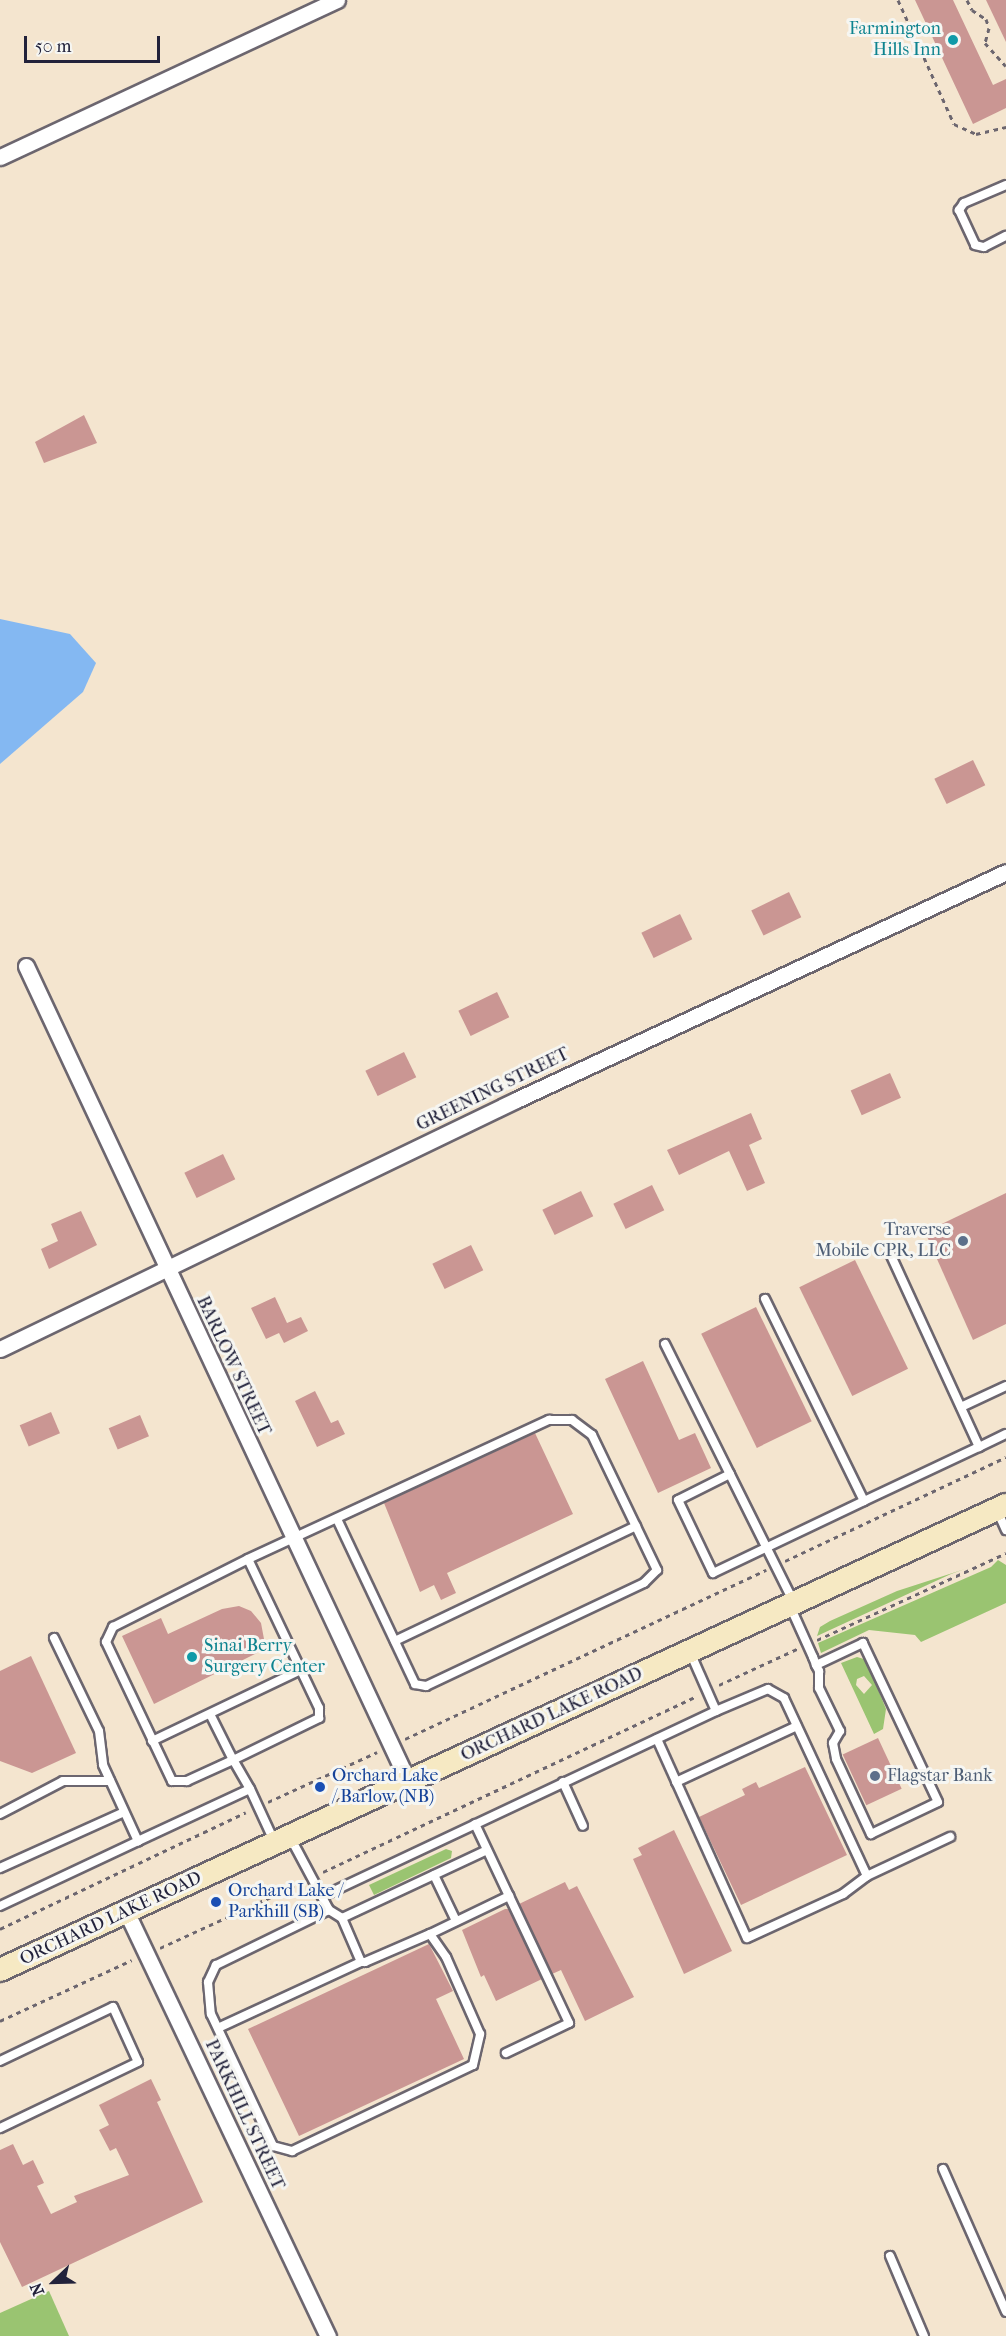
<!DOCTYPE html>
<html>
<head>
<meta charset="utf-8">
<style>
  body { margin:0 }
  #map { position:relative; width:1006px; height:2336px; overflow:hidden; background:#f4e5cf; font-family:"IM FELL French Canon",serif }
  div>[style] { position:absolute }
  .green>* { inset:0; background:#9ac471 }
  .water>* { inset:0; background:#84b8f2 }
  .building>* { inset:0; background:#ca9693; transform-origin:0 0 }
  .path>* { height:3px; margin-top:-1.5px; transform-origin:0; background:repeating-linear-gradient(90deg,#6c666f 0 4.5px,transparent 0 9px) }
  .roads { filter:drop-shadow(2px 0 #6c666f) drop-shadow(-2px 0 #6c666f) drop-shadow(0 2px #6c666f) drop-shadow(0 -2px #6c666f) }
  .lane>* { height:8px; margin:-4px; padding:0 4px; transform-origin:4px; border-radius:4px; background:#fff }
  .street>* { height:15px; margin:-7.5px; padding:0 7.5px; transform-origin:7.5px; border-radius:7.5px; background:#fff }
  .secondary>* { height:22px; margin:-11px; padding:0 11px; transform-origin:11px; border-radius:11px; background:#f6e9c3 }
  .dots>* { width:16px; height:16px; translate:-50% -50%; box-sizing:border-box; border:3px solid #f6f6f2; border-radius:50% }
  span { translate:-50% -50%; white-space:nowrap; text-align:center; line-height:1.15; -webkit-text-stroke:6px #f6f6f2; paint-order:stroke }
  .culture-label { font-size:18px; color:#0d838f }
  .right { translate:-100% -50%; text-align:right }
  .left { translate:0 -50%; text-align:left }
  .street-label { font-size:18px; color:#22223b }
  .service-label { font-size:18px; color:#4e5e75 }
  .transit-label { font-size:18px; color:#164399 }
  .north { position:absolute; left:24px; top:2252px; width:60px; height:60px; -webkit-text-stroke:4px #f6f6f2; paint-order:stroke; rotate:247deg; font-size:16px; font-weight:700; line-height:24px; text-align:center; color:#22223b }
  .north::after { content:''; display:block; margin:auto; width:21px; height:27px; background:#22223b; clip-path:polygon(50% 0,100% 100%,50% 72%,0 100%) }
  .scale { position:absolute; left:24px; top:36px; width:136px; height:27px; box-sizing:border-box; border:3px solid #22223b; border-top:0; padding-left:8px; font-size:18px; line-height:21px; white-space:nowrap; color:#22223b; -webkit-text-stroke:4px #f6f6f2; paint-order:stroke }
</style>
</head>
<body>
<div id="map">
  <div class="green">
    <div style="clip-path:polygon(998px 1560px,1006px 1565px,1006px 1603px,921px 1642px,915px 1635px,869px 1630px,821px 1653px,818px 1643px,991px 1567px)"></div>
    <div style="clip-path:polygon(965px 1569px,951px 1574px,817px 1636px,820px 1627px,830px 1621px,897px 1591px)"></div>
    <div style="clip-path:polygon(evenodd,857px 1657px,864px 1659px,869px 1667px,886px 1709px,883px 1729px,874px 1734px,841px 1663px,857px 1657px,864px 1676px,872px 1685px,864px 1694px,856px 1685px,857px 1679px,864px 1676px)"></div>
    <div style="clip-path:polygon(446px 1849px,452px 1851px,451px 1858px,374px 1895px,369px 1885px)"></div>
    <div style="clip-path:polygon(49px 2291px,69px 2336px,0 2336px,0 2313px)"></div>
  </div>
  <div class="water">
    <div style="clip-path:polygon(0 619px,70px 634px,96px 663px,83px 692px,0 764px)"></div>
  </div>
  <div class="building">
    <div style="clip-path:polygon(915px 0,953px 0,993px 85px,1006px 79px,1006px 108px,973px 124px)"></div>
    <div style="clip-path:polygon(986px 0,1006px 0,1006px 42px)"></div>
    <div style="clip-path:polygon(84px 415px,97px 443px,44px 463px,35px 442px)"></div>
    <div style="left:973px;top:760px;width:28px;height:43px;rotate:64deg"></div>
    <div style="left:789px;top:892px;width:28px;height:42px;rotate:64deg"></div>
    <div style="left:680px;top:914px;width:28px;height:43px;rotate:64deg"></div>
    <div style="left:497px;top:992px;width:28px;height:43px;rotate:64deg"></div>
    <div style="left:404px;top:1052px;width:28px;height:43px;rotate:64deg"></div>
    <div style="left:890px;top:1073px;width:27px;height:43px;rotate:66deg"></div>
    <div style="clip-path:polygon(751px 1113px,762px 1139px,749px 1145px,765px 1183px,747px 1191px,729px 1151px,679px 1175px,667px 1150px)"></div>
    <div style="left:223px;top:1154px;width:28px;height:43px;rotate:64deg"></div>
    <div style="left:652px;top:1185px;width:28px;height:43px;rotate:64deg"></div>
    <div style="left:581px;top:1191px;width:28px;height:43px;rotate:64deg"></div>
    <div style="clip-path:polygon(1006px 1193px,1006px 1324px,973px 1340px,925px 1232px)"></div>
    <div style="clip-path:polygon(81px 1211px,97px 1245px,49px 1269px,41px 1249px,58px 1241px,51px 1224px)"></div>
    <div style="left:471px;top:1245px;width:28px;height:43px;rotate:64deg"></div>
    <div style="left:855px;top:1260px;width:121px;height:62px;rotate:64deg"></div>
    <div style="clip-path:polygon(275px 1297px,287px 1323px,301px 1317px,308px 1331px,284px 1343px,279px 1333px,266px 1339px,251px 1308px)"></div>
    <div style="left:756px;top:1307px;width:127px;height:61px;rotate:64deg"></div>
    <div style="clip-path:polygon(643px 1361px,679px 1440px,695px 1433px,711px 1468px,658px 1493px,605px 1379px)"></div>
    <div style="clip-path:polygon(315px 1391px,331px 1423px,338px 1420px,345px 1434px,317px 1447px,295px 1401px)"></div>
    <div style="left:51px;top:1412px;width:23px;height:34px;rotate:67deg"></div>
    <div style="left:140px;top:1415px;width:23px;height:34px;rotate:67deg"></div>
    <div style="clip-path:polygon(535px 1433px,573px 1514px,447px 1573px,456px 1593px,441px 1600px,434px 1585px,420px 1592px,384px 1503px)"></div>
    <div style="clip-path:polygon(239px 1606px,251px 1611px,261px 1623px,264px 1639px,259px 1652px,154px 1704px,122px 1636px,161px 1618px,168px 1634px,222px 1609px)"></div>
    <div style="clip-path:polygon(31px 1656px,76px 1753px,32px 1773px,0 1761px,0 1671px)"></div>
    <div style="left:878px;top:1738px;width:56px;height:39px;rotate:65deg"></div>
    <div style="clip-path:polygon(805px 1767px,847px 1855px,741px 1905px,699px 1817px,745px 1795px,742px 1789px,756px 1782px,759px 1788px)"></div>
    <div style="clip-path:polygon(674px 1830px,732px 1951px,684px 1974px,633px 1859px,642px 1855px,638px 1848px)"></div>
    <div style="clip-path:polygon(565px 1882px,569px 1890px,577px 1886px,634px 1997px,585px 2021px,561px 1970px,552px 1974px,519px 1904px)"></div>
    <div style="clip-path:polygon(505px 1909px,509px 1909px,542px 1979px,496px 2001px,484px 1975px,481px 1977px,462px 1930px)"></div>
    <div style="clip-path:polygon(429px 1944px,453px 1991px,436px 1999px,464px 2059px,299px 2136px,248px 2029px)"></div>
    <div style="clip-path:polygon(151px 2079px,161px 2100px,157px 2102px,203px 2202px,22px 2287px,0 2242px,0 2150px,13px 2144px,23px 2165px,33px 2160px,44px 2183px,37px 2186px,51px 2214px,77px 2202px,74px 2196px,129px 2175px,116px 2148px,110px 2151px,99px 2130px,109px 2125px,99px 2105px)"></div>
  </div>
  <div class="path">
    <div style="left:898px;top:0;width:136px;rotate:65.7deg"></div>
    <div style="left:954px;top:124px;width:24px;rotate:24deg"></div>
    <div style="left:976px;top:134px;width:31px;rotate:-13deg"></div>
    <div style="left:967px;top:0;width:11px;rotate:63deg"></div>
    <div style="left:972px;top:10px;width:17px;rotate:33deg"></div>
    <div style="left:986px;top:19px;width:9px;rotate:72deg"></div>
    <div style="left:989px;top:28px;width:16px;rotate:105deg"></div>
    <div style="left:985px;top:43px;width:31px;rotate:48deg"></div>
    <div style="left:785px;top:1561px;width:244px;rotate:-25.2deg"></div>
    <div style="left:817px;top:1640px;width:208px;rotate:-24.7deg"></div>
    <div style="left:719px;top:1685px;width:86px;rotate:-24.8deg"></div>
    <div style="left:405px;top:1739px;width:399px;rotate:-25.1deg"></div>
    <div style="left:268px;top:1802px;width:120px;rotate:-24.6deg"></div>
    <div style="left:323px;top:1872px;width:413px;rotate:-25.2deg"></div>
    <div style="left:0;top:1929px;width:272px;rotate:-25.4deg"></div>
    <div style="left:160px;top:1948px;width:155px;rotate:-24.7deg"></div>
    <div style="left:0;top:2021px;width:145px;rotate:-24.8deg"></div>
  </div>
  <div class="roads">
    <div class="lane">
      <div style="left:1006px;top:185px;width:46px;rotate:156.8deg"></div>
      <div style="left:964px;top:203px;width:9px;rotate:126deg"></div>
      <div style="left:959px;top:210px;width:38px;rotate:65deg"></div>
      <div style="left:975px;top:245px;width:9px;rotate:13deg"></div>
      <div style="left:984px;top:247px;width:25px;rotate:-27deg"></div>
      <div style="left:888px;top:1249px;width:218px;rotate:65.3deg"></div>
      <div style="left:979px;top:1447px;width:30px;rotate:-26deg"></div>
      <div style="left:665px;top:1344px;width:287px;rotate:63.5deg"></div>
      <div style="left:961px;top:1407px;width:50px;rotate:-25deg"></div>
      <div style="left:730px;top:1474px;width:58px;rotate:153.4deg"></div>
      <div style="left:678px;top:1500px;width:81px;rotate:64.4deg"></div>
      <div style="left:713px;top:1573px;width:167px;rotate:-25.5deg"></div>
      <div style="left:864px;top:1501px;width:225px;rotate:-116.1deg"></div>
      <div style="left:864px;top:1501px;width:127px;rotate:-25.2deg"></div>
      <div style="left:997px;top:1510px;width:22px;rotate:66deg"></div>
      <div style="left:790px;top:1606px;width:56px;rotate:65.7deg"></div>
      <div style="left:813px;top:1657px;width:9px;rotate:69deg"></div>
      <div style="left:816px;top:1665px;width:7px;rotate:63deg"></div>
      <div style="left:819px;top:1671px;width:17px;rotate:90deg"></div>
      <div style="left:819px;top:1688px;width:48px;rotate:64deg"></div>
      <div style="left:840px;top:1731px;width:14px;rotate:120deg"></div>
      <div style="left:833px;top:1743px;width:16px;rotate:79deg"></div>
      <div style="left:836px;top:1759px;width:83px;rotate:65deg"></div>
      <div style="left:871px;top:1834px;width:74px;rotate:-25.5deg"></div>
      <div style="left:938px;top:1802px;width:176px;rotate:-115.3deg"></div>
      <div style="left:863px;top:1643px;width:52px;rotate:154.9deg"></div>
      <div style="left:54px;top:1638px;width:103px;rotate:64.2deg"></div>
      <div style="left:99px;top:1731px;width:34px;rotate:83deg"></div>
      <div style="left:103px;top:1765px;width:84px;rotate:65.3deg"></div>
      <div style="left:138px;top:1841px;width:123px;rotate:-24.9deg"></div>
      <div style="left:250px;top:1789px;width:57px;rotate:65.2deg"></div>
      <div style="left:395px;top:1641px;width:267px;rotate:-25.5deg"></div>
      <div style="left:211px;top:1716px;width:49px;rotate:63.4deg"></div>
      <div style="left:233px;top:1760px;width:51px;rotate:155.5deg"></div>
      <div style="left:187px;top:1781px;width:15px;rotate:180deg"></div>
      <div style="left:172px;top:1781px;width:154px;rotate:-115.4deg"></div>
      <div style="left:106px;top:1642px;width:17px;rotate:-65deg"></div>
      <div style="left:113px;top:1627px;width:151px;rotate:-26.7deg"></div>
      <div style="left:657px;top:1739px;width:218px;rotate:65.7deg"></div>
      <div style="left:747px;top:1938px;width:106px;rotate:-24.6deg"></div>
      <div style="left:843px;top:1894px;width:30px;rotate:-37deg"></div>
      <div style="left:867px;top:1876px;width:196px;rotate:-115deg"></div>
      <div style="left:784px;top:1698px;width:18px;rotate:-151deg"></div>
      <div style="left:768px;top:1689px;width:56px;rotate:157.1deg"></div>
      <div style="left:152px;top:1741px;width:165px;rotate:-25.5deg"></div>
      <div style="left:563px;top:1782px;width:48px;rotate:65.6deg"></div>
      <div style="left:676px;top:1782px;width:133px;rotate:-24.8deg"></div>
      <div style="left:250px;top:1789px;width:34px;rotate:-120deg"></div>
      <div style="left:233px;top:1760px;width:96px;rotate:-26deg"></div>
      <div style="left:319px;top:1718px;width:10px;rotate:-90deg"></div>
      <div style="left:319px;top:1708px;width:165px;rotate:-115.5deg"></div>
      <div style="left:248px;top:1559px;width:332px;rotate:-24.8deg"></div>
      <div style="left:549px;top:1420px;width:23px"></div>
      <div style="left:572px;top:1420px;width:25px;rotate:37deg"></div>
      <div style="left:592px;top:1435px;width:150px;rotate:64.3deg"></div>
      <div style="left:657px;top:1570px;width:18px;rotate:135deg"></div>
      <div style="left:644px;top:1583px;width:241px;rotate:154.7deg"></div>
      <div style="left:426px;top:1686px;width:11px;rotate:-170deg"></div>
      <div style="left:415px;top:1684px;width:183px;rotate:-115.3deg"></div>
      <div style="left:0;top:1814px;width:71px;rotate:-27.6deg"></div>
      <div style="left:63px;top:1781px;width:47px"></div>
      <div style="left:475px;top:1824px;width:220px;rotate:64.7deg"></div>
      <div style="left:569px;top:2023px;width:70px;rotate:154.5deg"></div>
      <div style="left:290px;top:1837px;width:83px;rotate:61.9deg"></div>
      <div style="left:329px;top:1910px;width:126px;rotate:154deg"></div>
      <div style="left:216px;top:1965px;width:19px;rotate:115deg"></div>
      <div style="left:208px;top:1982px;width:32px;rotate:85deg"></div>
      <div style="left:211px;top:2014px;width:146px;rotate:64.8deg"></div>
      <div style="left:273px;top:2146px;width:20px;rotate:15deg"></div>
      <div style="left:292px;top:2151px;width:200px;rotate:-25.4deg"></div>
      <div style="left:473px;top:2065px;width:32px;rotate:-77deg"></div>
      <div style="left:480px;top:2034px;width:84px;rotate:-113.8deg"></div>
      <div style="left:446px;top:1957px;width:28px;rotate:-125deg"></div>
      <div style="left:430px;top:1934px;width:71px;rotate:156.7deg"></div>
      <div style="left:365px;top:1962px;width:4px;rotate:180deg"></div>
      <div style="left:361px;top:1962px;width:48px;rotate:-113.4deg"></div>
      <div style="left:342px;top:1918px;width:15px;rotate:-148deg"></div>
      <div style="left:0;top:1868px;width:136px;rotate:-24.3deg"></div>
      <div style="left:434px;top:1875px;width:51px;rotate:64.4deg"></div>
      <div style="left:867px;top:1876px;width:92px;rotate:-25.2deg"></div>
      <div style="left:323px;top:1896px;width:434px;rotate:-25.2deg"></div>
      <div style="left:716px;top:1711px;width:64px;rotate:-113.8deg"></div>
      <div style="left:0;top:1906px;width:153px;rotate:-25.2deg"></div>
      <div style="left:342px;top:1918px;width:160px;rotate:-25.1deg"></div>
      <div style="left:430px;top:1934px;width:88px;rotate:-25.7deg"></div>
      <div style="left:218px;top:2028px;width:157px;rotate:-24.8deg"></div>
      <div style="left:0;top:2061px;width:125px;rotate:-25.5deg"></div>
      <div style="left:113px;top:2007px;width:60px;rotate:65.6deg"></div>
      <div style="left:138px;top:2062px;width:153px;rotate:154.4deg"></div>
      <div style="left:943px;top:2169px;width:156px;rotate:66.2deg"></div>
      <div style="left:890px;top:2256px;width:87px;rotate:67deg"></div>
    </div>
    <div class="street">
      <div style="left:0;top:157px;width:372px;rotate:-25deg"></div>
      <div style="left:26px;top:966px;width:900px;rotate:64.89deg"></div>
      <div style="left:0;top:1349px;width:573px;rotate:-25.76deg"></div>
      <div style="left:516px;top:1100px;width:540px;rotate:-24.95deg"></div>
      <div style="left:126px;top:1911px;width:471px;rotate:64.6deg"></div>
    </div>
    <div class="secondary">
      <div style="left:0;top:1970px;width:1108px;rotate:-24.81deg"></div>
    </div>
  </div>
  <div class="dots">
    <div style="left:953px;top:40px;background:#0f9aa8"></div>
    <div style="left:963px;top:1241px;background:#5c6f8a"></div>
    <div style="left:192px;top:1657px;background:#0f9aa8"></div>
    <div style="left:875px;top:1776px;background:#5c6f8a"></div>
    <div style="left:320px;top:1787px;background:#1a4fb4"></div>
    <div style="left:216px;top:1902px;background:#1a4fb4"></div>
  </div>
  <div class="culture-label">
    <span class="right" style="left:941px;top:40px">Farmington<br>Hills Inn</span>
    <span class="left" style="left:204px;top:1657px">Sinai Berry<br>Surgery Center</span>
  </div>
  <div class="street-label">
    <span style="left:493px;top:1090px;rotate:-26deg">GREENING STREET</span>
    <span style="left:233px;top:1366px;rotate:65deg">BARLOW STREET</span>
    <span style="left:552px;top:1715px;rotate:-25deg">ORCHARD LAKE ROAD</span>
    <span style="left:111px;top:1919px;rotate:-25deg">ORCHARD LAKE ROAD</span>
    <span style="left:244px;top:2115px;rotate:65deg">PARKHILL STREET</span>
  </div>
  <div class="service-label">
    <span class="right" style="left:951px;top:1241px">Traverse<br>Mobile CPR, LLC</span>
    <span class="left" style="left:887px;top:1776px">Flagstar Bank</span>
  </div>
  <div class="transit-label">
    <span class="left" style="left:332px;top:1787px">Orchard Lake<br>/ Barlow (NB)</span>
    <span class="left" style="left:228px;top:1902px">Orchard Lake /<br>Parkhill (SB)</span>
  </div>
  <div class="north">N</div>
  <div class="scale">50 m</div>
</div>
</body>
</html>
